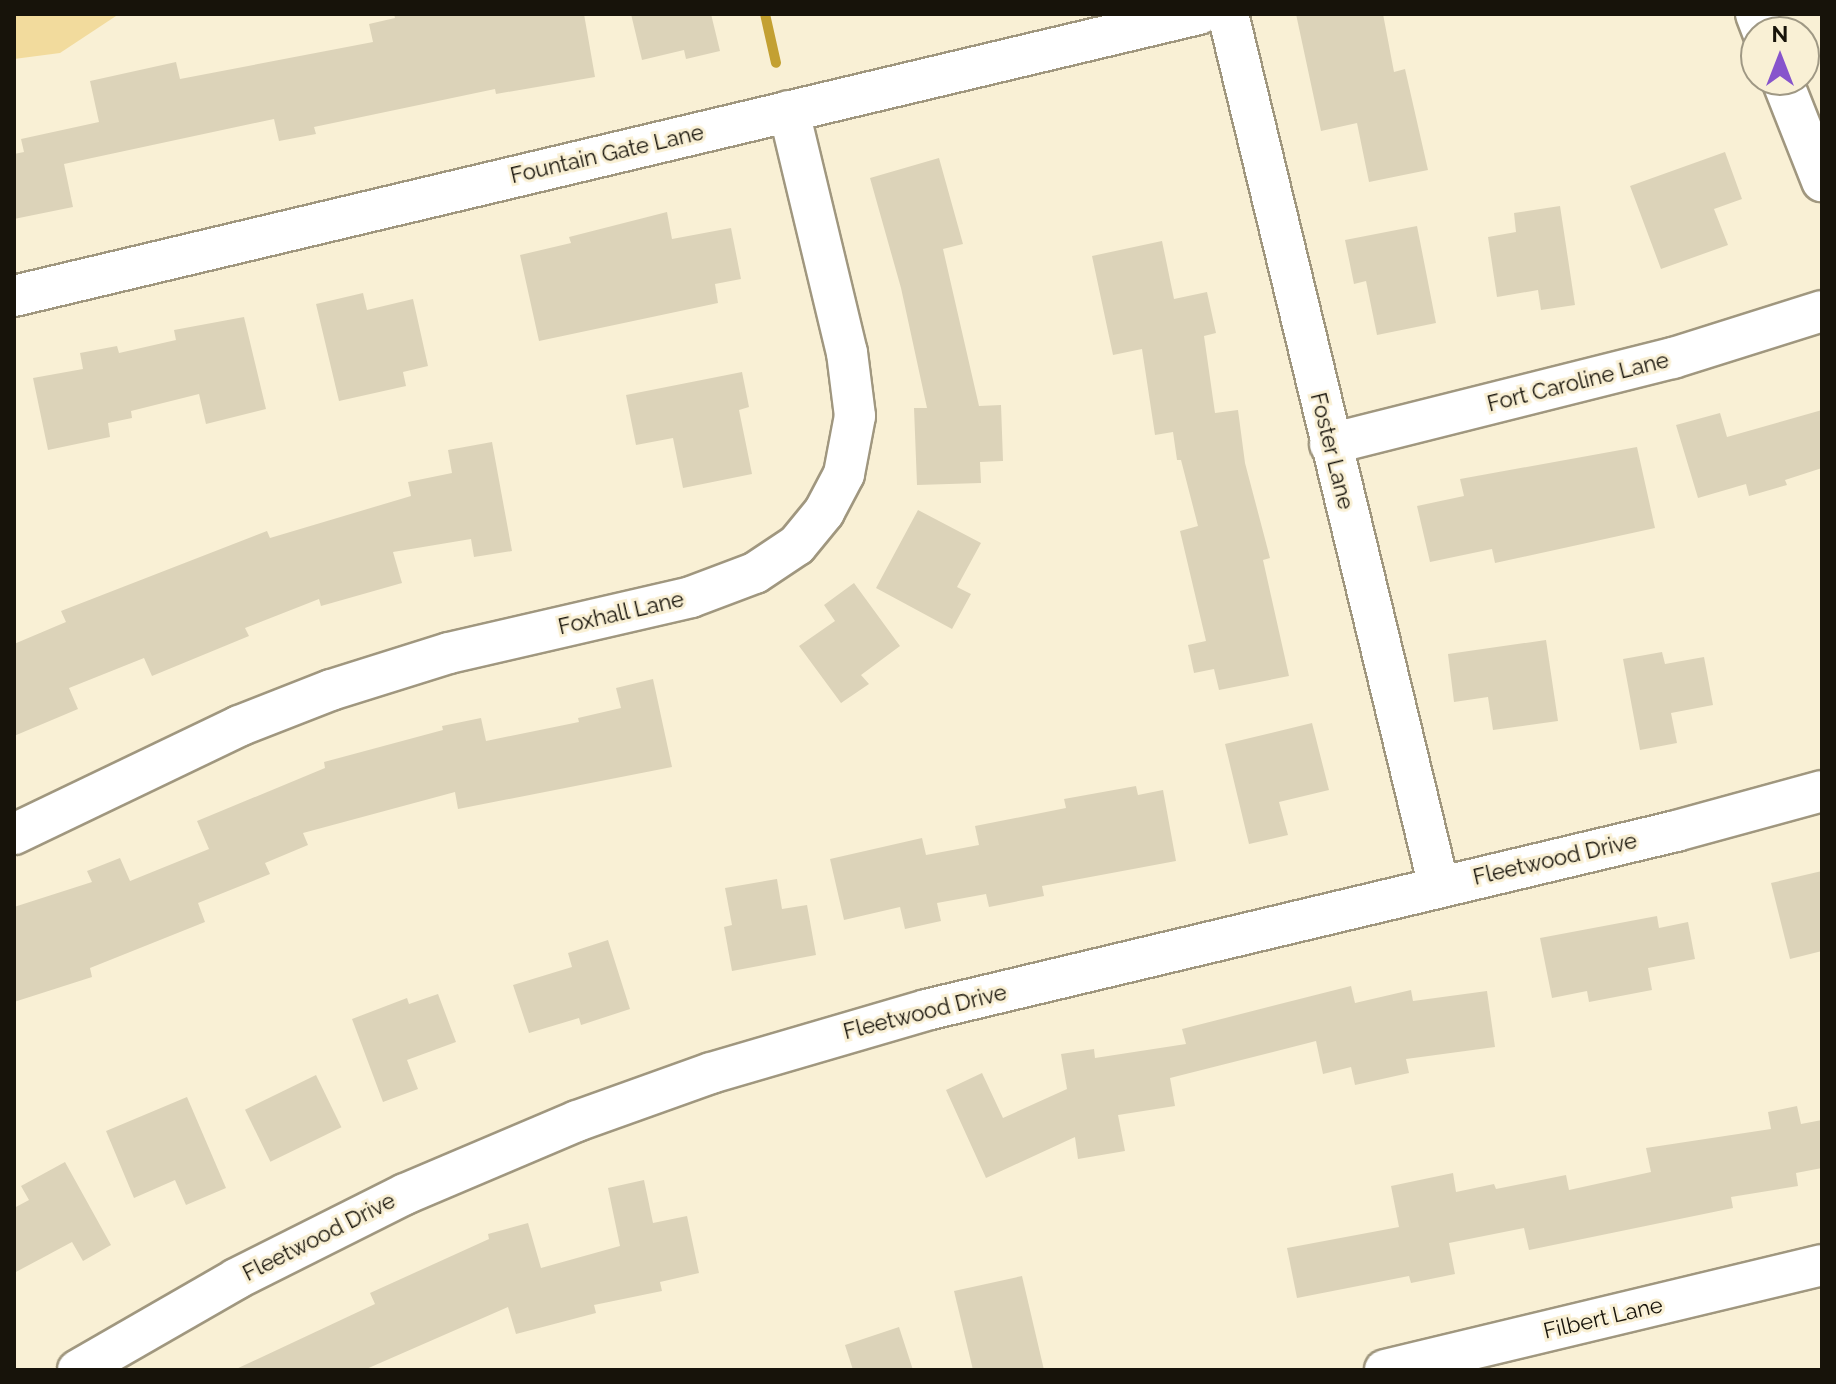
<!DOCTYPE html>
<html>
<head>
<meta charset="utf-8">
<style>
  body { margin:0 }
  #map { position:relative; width:1836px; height:1384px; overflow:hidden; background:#f9f0d5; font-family:Raleway,sans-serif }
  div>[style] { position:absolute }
  .green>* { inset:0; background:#f2db9d }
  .stream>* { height:10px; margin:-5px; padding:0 5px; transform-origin:5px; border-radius:5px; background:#c3a032 }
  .building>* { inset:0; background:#dcd3b9; transform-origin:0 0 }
  .roads { filter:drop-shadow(2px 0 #a0977f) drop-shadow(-2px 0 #a0977f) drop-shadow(0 2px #a0977f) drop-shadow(0 -2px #a0977f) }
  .minor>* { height:40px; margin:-20px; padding:0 20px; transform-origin:20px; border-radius:20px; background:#fff }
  span { translate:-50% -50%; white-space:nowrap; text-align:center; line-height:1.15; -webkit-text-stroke:6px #f9f0d5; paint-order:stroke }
  .street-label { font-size:22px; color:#17130a }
  .frame { position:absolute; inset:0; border:16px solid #17130a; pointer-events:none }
  .north { position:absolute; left:1740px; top:16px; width:80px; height:80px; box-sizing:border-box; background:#f9f0d5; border:2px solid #9f9884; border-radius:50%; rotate:0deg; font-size:22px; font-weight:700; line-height:32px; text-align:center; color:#17130a }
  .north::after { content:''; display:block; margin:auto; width:28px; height:36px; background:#8754cc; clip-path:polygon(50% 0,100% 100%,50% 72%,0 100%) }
</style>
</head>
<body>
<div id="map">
  <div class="green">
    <div style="clip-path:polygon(14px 14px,119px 14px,60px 53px,14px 59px)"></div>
  </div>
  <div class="stream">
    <div style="left:765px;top:14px;width:50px;rotate:77.3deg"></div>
  </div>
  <div class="building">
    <div style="clip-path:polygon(394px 14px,584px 14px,595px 77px,496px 94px,495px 89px,314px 127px,316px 134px,279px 141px,274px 119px,64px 164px,73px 207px,14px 219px,14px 154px,24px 152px,21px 139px,99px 122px,90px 81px,176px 62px,180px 79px,373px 42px,369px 24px,395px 18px)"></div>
    <div style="clip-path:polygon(631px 14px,711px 14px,720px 51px,686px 59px,684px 50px,642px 60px)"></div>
    <div style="clip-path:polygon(1296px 14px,1383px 14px,1394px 72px,1405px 69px,1428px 170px,1369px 182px,1357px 123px,1321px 131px)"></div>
    <div style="clip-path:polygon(1725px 152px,1742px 199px,1714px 209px,1728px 245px,1661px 269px,1630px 186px)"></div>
    <div style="clip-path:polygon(939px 158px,963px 244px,943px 249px,979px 406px,1001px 405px,1003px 461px,980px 462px,981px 483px,917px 485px,914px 408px,927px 408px,901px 288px,870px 178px)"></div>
    <div style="clip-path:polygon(1560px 206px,1575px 305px,1541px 310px,1538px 290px,1497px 297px,1488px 237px,1516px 232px,1514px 213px)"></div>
    <div style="clip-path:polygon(667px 212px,672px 239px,731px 228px,741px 279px,715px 284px,718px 303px,539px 341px,520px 255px,571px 243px,569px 237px)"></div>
    <div style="clip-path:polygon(1417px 226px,1436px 323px,1377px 335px,1366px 281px,1354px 284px,1345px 240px)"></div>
    <div style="clip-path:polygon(1162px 241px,1174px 299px,1207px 292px,1216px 333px,1204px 336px,1215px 413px,1238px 410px,1245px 463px,1270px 558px,1263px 560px,1289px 676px,1219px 690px,1214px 669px,1194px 673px,1188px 645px,1206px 641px,1180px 531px,1198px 526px,1181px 460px,1177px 460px,1173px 432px,1155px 435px,1142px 349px,1113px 355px,1092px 256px)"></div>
    <div style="clip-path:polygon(363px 293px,367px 310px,413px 299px,428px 366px,403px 372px,406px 386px,339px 401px,316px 304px)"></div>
    <div style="clip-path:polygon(244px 317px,266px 409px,206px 424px,199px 394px,131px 411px,132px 418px,108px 423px,110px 437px,48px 450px,33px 378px,83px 369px,80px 353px,117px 346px,119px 353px,176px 340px,174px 330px)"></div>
    <div style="clip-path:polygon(742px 372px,749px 407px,739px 410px,752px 474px,683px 488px,673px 438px,636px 445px,626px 395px)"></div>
    <div style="clip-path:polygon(1822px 410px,1822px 468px,1785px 480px,1787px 485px,1749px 496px,1746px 484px,1698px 498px,1676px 425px,1720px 413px,1727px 437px)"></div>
    <div style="clip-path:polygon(492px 442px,512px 551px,474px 557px,471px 539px,393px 552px,402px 583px,321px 606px,319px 599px,245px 628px,249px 636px,152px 676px,144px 658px,69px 688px,78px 709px,14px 736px,14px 644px,66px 622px,61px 611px,267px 531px,270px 538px,411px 496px,408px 482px,452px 473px,448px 450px)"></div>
    <div style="clip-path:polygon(1637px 447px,1655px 528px,1495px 563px,1492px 549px,1430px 562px,1417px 506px,1464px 496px,1460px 479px)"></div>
    <div style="clip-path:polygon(918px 510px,981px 543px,957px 587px,971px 594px,952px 629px,876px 588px)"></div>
    <div style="clip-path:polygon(854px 583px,900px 646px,861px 675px,869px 684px,841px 703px,799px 646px,835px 621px,824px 605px)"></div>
    <div style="clip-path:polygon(1546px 640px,1558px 721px,1493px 730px,1488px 697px,1454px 702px,1448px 654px)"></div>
    <div style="clip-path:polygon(1662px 652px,1665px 664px,1704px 657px,1713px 705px,1671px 713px,1677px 743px,1640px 750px,1623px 659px)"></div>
    <div style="clip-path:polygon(653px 679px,672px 767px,458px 809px,455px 792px,303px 833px,308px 845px,265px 863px,270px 874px,198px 903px,205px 922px,90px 968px,92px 977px,14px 1002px,14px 907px,92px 882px,87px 871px,120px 858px,130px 881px,209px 849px,197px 821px,325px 768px,324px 762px,443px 730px,442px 726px,481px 718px,486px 741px,579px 722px,578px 718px,621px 708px,616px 688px)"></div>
    <div style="clip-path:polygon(1312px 723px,1329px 790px,1279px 802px,1288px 835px,1249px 844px,1225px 744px)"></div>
    <div style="clip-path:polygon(1136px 786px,1138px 795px,1163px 790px,1176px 861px,1042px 886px,1044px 896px,989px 907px,986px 894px,937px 903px,941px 921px,905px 929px,900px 907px,844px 920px,830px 859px,922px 838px,926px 855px,979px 845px,975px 826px,1066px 808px,1064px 799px)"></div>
    <div style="clip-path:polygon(1822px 871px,1822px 951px,1790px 959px,1771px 883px)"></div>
    <div style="clip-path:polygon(777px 879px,782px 909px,807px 905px,816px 955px,732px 971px,724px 927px,732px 925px,725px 888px)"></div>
    <div style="clip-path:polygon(1657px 916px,1659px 928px,1688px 922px,1695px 959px,1648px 968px,1652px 990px,1589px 1002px,1587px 991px,1552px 998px,1540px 938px)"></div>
    <div style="clip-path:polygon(608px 940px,630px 1009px,581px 1025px,579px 1018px,529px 1033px,513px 985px,572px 967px,568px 953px)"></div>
    <div style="clip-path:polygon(1351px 986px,1355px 1003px,1411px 990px,1413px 1001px,1487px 991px,1495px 1047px,1406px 1059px,1409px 1073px,1355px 1085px,1351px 1067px,1323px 1074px,1316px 1041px,1170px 1078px,1175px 1106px,1118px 1115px,1125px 1151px,1078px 1159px,1075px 1137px,986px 1178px,946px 1090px,982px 1073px,1003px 1118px,1067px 1089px,1061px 1054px,1094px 1049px,1095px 1058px,1186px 1044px,1182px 1029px)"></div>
    <div style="clip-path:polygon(438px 994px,456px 1042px,407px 1060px,418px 1089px,383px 1102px,352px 1019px,407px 998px,409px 1004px)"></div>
    <div style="left:316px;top:1075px;width:58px;height:79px;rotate:64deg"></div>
    <div style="clip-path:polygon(187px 1097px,226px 1188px,186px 1205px,175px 1180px,134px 1198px,106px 1131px)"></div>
    <div style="clip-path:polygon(1797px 1106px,1801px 1124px,1822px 1120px,1822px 1168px,1796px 1173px,1798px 1186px,1731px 1197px,1733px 1208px,1529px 1250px,1524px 1228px,1449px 1243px,1455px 1274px,1411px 1283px,1409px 1276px,1297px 1298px,1287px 1248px,1399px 1227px,1391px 1186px,1453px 1173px,1456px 1192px,1494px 1184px,1496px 1189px,1566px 1175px,1569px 1190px,1651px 1172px,1646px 1148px,1771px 1129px,1768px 1112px)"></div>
    <div style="clip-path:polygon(65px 1162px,111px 1245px,83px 1261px,72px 1242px,14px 1273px,14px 1208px,29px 1200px,21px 1186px)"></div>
    <div style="clip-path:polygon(644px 1180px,653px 1223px,687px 1216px,699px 1273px,660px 1282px,662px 1291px,594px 1305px,596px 1313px,516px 1334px,508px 1307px,364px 1370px,234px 1370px,375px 1304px,370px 1293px,489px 1239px,488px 1234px,528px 1223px,541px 1268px,620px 1246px,608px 1188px)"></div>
    <div style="clip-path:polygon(1022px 1276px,1044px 1370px,973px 1370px,954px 1291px)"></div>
    <div style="clip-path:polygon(899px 1327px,913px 1370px,853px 1370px,845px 1345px)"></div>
  </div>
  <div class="roads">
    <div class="minor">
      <div style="left:1228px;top:14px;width:898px;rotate:76.41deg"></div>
      <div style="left:1756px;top:14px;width:19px;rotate:69deg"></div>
      <div style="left:1782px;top:80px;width:109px;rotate:68.4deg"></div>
      <div style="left:14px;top:296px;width:1218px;rotate:-13.39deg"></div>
      <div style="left:1330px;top:444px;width:354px;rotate:-14.1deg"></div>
      <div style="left:1673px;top:358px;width:156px;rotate:-17.5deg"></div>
      <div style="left:14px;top:834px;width:250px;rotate:-25.6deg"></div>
      <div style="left:239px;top:726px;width:99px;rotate:-21.4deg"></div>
      <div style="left:331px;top:690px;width:124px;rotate:-17.4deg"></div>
      <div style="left:449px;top:653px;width:248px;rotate:-13deg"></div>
      <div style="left:691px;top:597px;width:68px;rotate:-20.6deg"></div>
      <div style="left:755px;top:573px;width:50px;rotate:-33.7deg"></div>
      <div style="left:797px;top:545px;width:43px;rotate:-50.7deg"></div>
      <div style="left:824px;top:512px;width:43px;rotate:-62.2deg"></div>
      <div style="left:844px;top:474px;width:59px;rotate:-79.3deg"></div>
      <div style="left:855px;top:416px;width:64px;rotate:-97.2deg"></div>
      <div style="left:847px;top:353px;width:249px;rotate:-103.5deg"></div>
      <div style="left:78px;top:1370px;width:182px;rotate:-29.9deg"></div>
      <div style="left:236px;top:1279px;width:189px;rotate:-26.7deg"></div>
      <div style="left:405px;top:1194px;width:187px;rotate:-23deg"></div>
      <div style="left:577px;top:1121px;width:142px;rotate:-19.7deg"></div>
      <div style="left:711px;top:1073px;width:224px;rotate:-16.3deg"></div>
      <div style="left:926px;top:1010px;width:771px;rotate:-13.42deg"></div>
      <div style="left:1676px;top:831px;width:151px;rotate:-15.3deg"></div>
      <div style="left:1385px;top:1370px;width:449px;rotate:-13.5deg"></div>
    </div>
  </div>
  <div class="street-label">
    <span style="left:607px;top:154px;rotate:-13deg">Fountain Gate Lane</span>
    <span style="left:1578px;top:382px;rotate:-14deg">Fort Caroline Lane</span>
    <span style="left:1332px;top:451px;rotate:76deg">Foster Lane</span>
    <span style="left:621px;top:613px;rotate:-13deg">Foxhall Lane</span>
    <span style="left:1555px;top:859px;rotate:-13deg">Fleetwood Drive</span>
    <span style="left:925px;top:1012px;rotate:-14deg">Fleetwood Drive</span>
    <span style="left:319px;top:1237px;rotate:-27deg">Fleetwood Drive</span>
    <span style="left:1603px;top:1318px;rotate:-13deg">Filbert Lane</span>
  </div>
  <div class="frame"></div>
  <div class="north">N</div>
</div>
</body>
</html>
